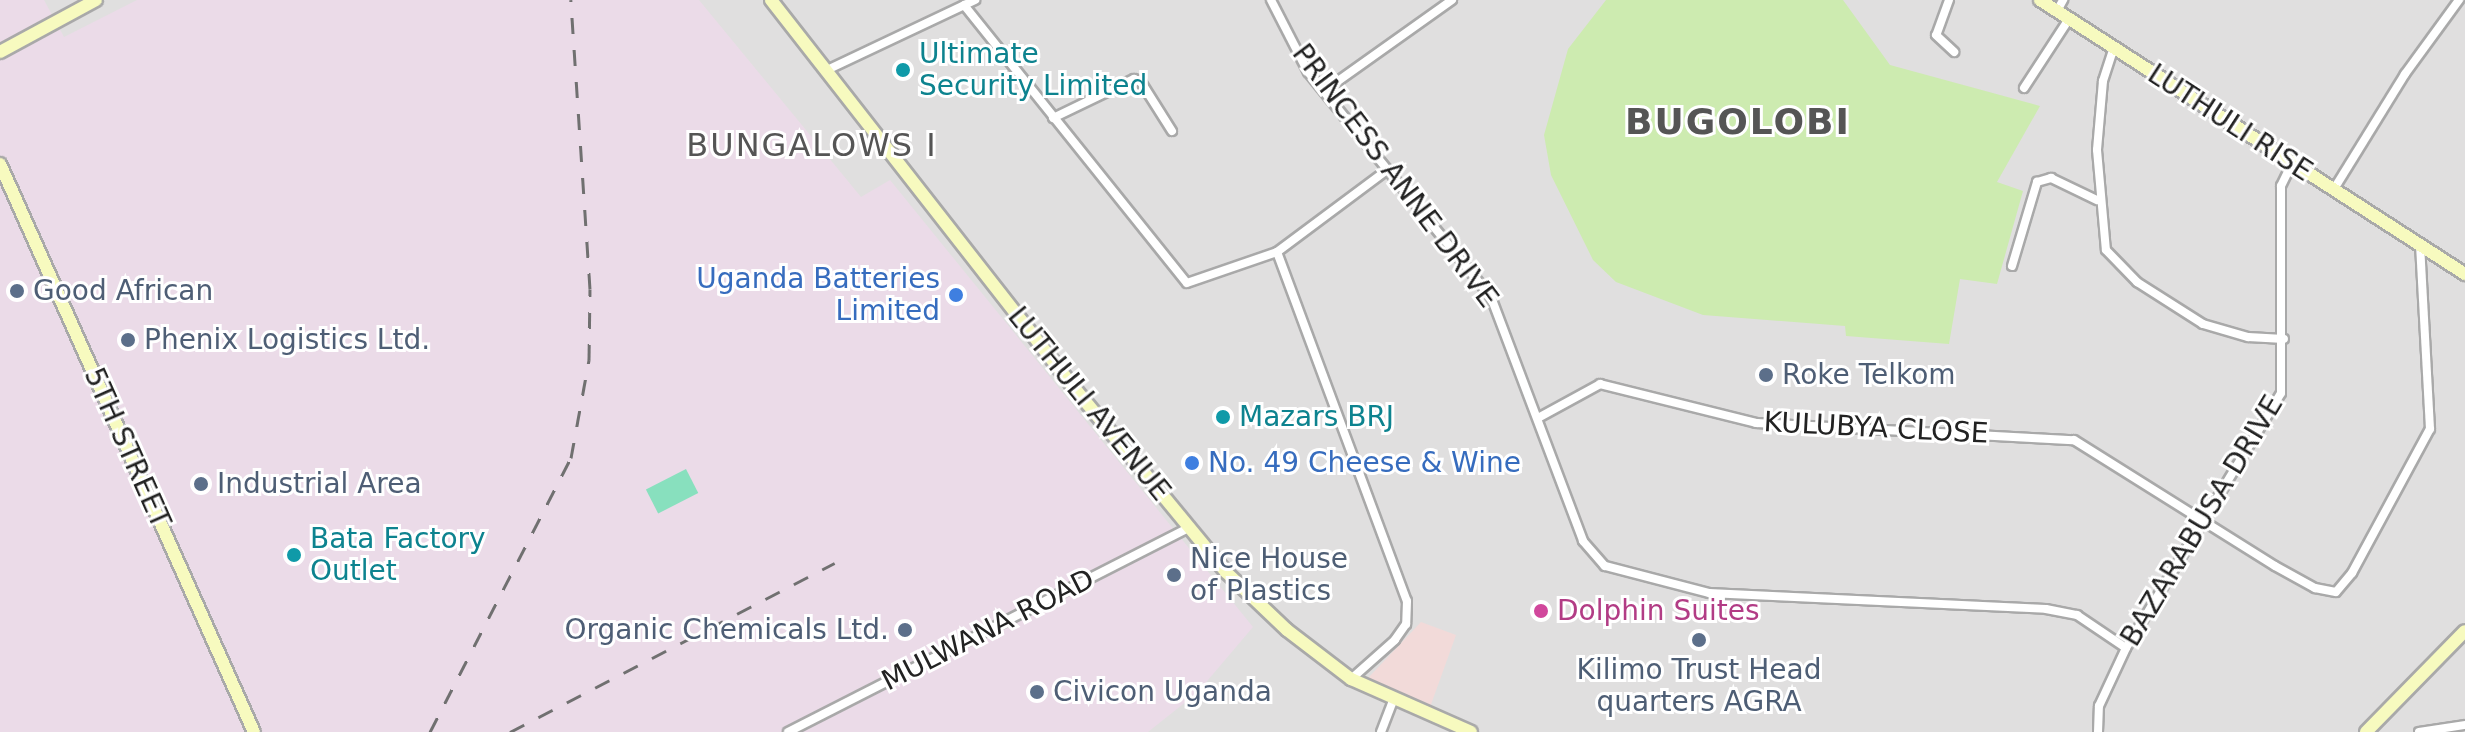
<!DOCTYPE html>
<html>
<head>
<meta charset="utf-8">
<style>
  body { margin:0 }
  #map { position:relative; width:2465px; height:732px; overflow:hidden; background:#f2efe9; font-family:"DejaVu Sans",sans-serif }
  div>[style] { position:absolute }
  .residential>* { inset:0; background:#e0dfdf; transform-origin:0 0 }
  .commercial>* { inset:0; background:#f2dad9 }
  .industrial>* { inset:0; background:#ebdbe8 }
  .grass>* { inset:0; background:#cdebb0 }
  .pitch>* { inset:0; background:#88e0be; transform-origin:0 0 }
  .roads { filter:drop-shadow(2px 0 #a9a9a9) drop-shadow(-2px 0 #a9a9a9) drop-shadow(0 2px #a9a9a9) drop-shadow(0 -2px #a9a9a9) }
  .street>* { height:8px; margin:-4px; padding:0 4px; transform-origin:4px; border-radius:4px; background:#fff }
  .secondary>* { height:12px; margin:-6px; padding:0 6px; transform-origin:6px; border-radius:6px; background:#f7fabf }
  .rail>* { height:3px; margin-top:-1.5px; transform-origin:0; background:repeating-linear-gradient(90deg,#707070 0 16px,transparent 0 32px) }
  .dots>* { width:22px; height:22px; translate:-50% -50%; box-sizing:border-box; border:4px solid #fff; border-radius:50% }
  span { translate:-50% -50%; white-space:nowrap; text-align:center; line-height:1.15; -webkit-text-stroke:6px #fff; paint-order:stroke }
  .culture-label { font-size:28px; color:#0d838f }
  .left { translate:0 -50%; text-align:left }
  .street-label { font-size:28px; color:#222 }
  .shop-label { font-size:28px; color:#366cbe }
  .right { translate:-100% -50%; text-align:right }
  .service-label { font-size:28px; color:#4e5e75 }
  .hotel-label { font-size:28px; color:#b23c85 }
  .quarter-label { font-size:32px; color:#555; letter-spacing:2px }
  .district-label { font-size:36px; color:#555; font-weight:700; letter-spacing:2px }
</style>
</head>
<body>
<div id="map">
  <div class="residential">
    <div style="left:0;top:0;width:2465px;height:732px"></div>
  </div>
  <div class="commercial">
    <div style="clip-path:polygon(1421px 622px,1456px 635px,1429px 710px,1368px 678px)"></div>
  </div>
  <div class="industrial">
    <div style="clip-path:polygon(0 0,44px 0,64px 37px,137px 0,699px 0,861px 197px,890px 180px,1253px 627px,1197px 693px,1148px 732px,0 732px)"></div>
  </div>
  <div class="grass">
    <div style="clip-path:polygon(1606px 0,1843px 0,1890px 65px,2040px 106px,1997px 182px,2023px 191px,1997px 284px,1960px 279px,1949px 344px,1846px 336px,1845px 326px,1703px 315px,1616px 282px,1593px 260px,1551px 175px,1544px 135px,1568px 49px)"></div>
  </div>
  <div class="pitch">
    <div style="left:686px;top:469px;width:27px;height:45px;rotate:63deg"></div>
  </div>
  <div class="roads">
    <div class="street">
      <div style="left:1271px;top:0;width:81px;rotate:62.8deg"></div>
      <div style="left:1308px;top:72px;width:290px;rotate:50.9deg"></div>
      <div style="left:1491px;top:297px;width:261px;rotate:69.3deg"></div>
      <div style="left:1583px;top:541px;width:33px;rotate:49deg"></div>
      <div style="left:1605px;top:566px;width:107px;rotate:14.6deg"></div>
      <div style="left:1709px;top:593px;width:337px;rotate:2.7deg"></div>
      <div style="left:2046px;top:609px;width:32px;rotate:11deg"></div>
      <div style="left:2077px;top:615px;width:59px;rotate:34deg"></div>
      <div style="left:1949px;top:0;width:37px;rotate:110deg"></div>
      <div style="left:1936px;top:35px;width:25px;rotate:43deg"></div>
      <div style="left:964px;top:5px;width:356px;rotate:51.3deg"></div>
      <div style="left:1187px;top:283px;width:95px;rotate:-19deg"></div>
      <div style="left:1277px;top:252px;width:137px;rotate:-36.7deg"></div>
      <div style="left:2057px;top:11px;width:13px;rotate:-61deg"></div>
      <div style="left:2114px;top:47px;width:36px;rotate:108deg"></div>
      <div style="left:2103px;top:81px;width:69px;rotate:95deg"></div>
      <div style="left:2097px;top:150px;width:100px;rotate:84.9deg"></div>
      <div style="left:2106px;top:250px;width:45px;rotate:45.9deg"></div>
      <div style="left:2137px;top:282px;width:78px;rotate:32.5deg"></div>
      <div style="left:2203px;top:324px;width:47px;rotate:16.1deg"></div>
      <div style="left:2248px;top:337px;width:36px;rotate:3deg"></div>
      <div style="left:827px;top:70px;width:164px;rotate:-25.3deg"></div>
      <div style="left:2024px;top:88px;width:82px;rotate:-56.9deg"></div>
      <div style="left:1324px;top:91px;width:157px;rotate:-35.4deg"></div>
      <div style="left:1053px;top:118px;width:90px;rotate:-25.7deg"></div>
      <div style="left:1134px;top:79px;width:8px;rotate:23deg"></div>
      <div style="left:1141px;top:82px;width:58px;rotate:57.7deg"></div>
      <div style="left:2334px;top:189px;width:135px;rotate:-58.3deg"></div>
      <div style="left:2405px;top:74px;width:92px;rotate:-53.9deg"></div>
      <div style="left:1277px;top:252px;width:372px;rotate:69.6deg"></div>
      <div style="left:1407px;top:601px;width:23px;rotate:92deg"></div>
      <div style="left:1406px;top:624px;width:19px;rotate:125deg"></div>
      <div style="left:1395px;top:640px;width:59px;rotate:138.4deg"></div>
      <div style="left:2012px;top:266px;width:88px;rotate:-73.4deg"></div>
      <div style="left:2037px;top:182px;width:15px;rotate:-16deg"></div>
      <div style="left:2051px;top:178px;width:51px;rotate:25.6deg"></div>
      <div style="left:1538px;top:418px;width:71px;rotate:-28.7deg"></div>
      <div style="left:1600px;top:384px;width:161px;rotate:14deg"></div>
      <div style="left:1756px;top:423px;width:318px;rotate:3.1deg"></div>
      <div style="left:2074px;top:440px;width:237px;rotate:32.1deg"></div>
      <div style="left:2275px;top:566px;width:46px;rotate:28.8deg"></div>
      <div style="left:2315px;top:588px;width:21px;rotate:11deg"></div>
      <div style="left:2336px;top:592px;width:25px;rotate:-50deg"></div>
      <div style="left:2352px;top:573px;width:164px;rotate:-61.6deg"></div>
      <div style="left:2430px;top:429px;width:183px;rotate:-93.1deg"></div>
      <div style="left:788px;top:732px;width:450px;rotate:-27deg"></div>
      <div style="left:1381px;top:732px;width:34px;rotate:-69deg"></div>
      <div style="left:2098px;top:732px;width:26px;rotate:-88deg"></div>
      <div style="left:2099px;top:706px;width:64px;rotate:-65deg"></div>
      <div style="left:2126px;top:648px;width:298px;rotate:-58.7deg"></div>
      <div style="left:2281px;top:393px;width:207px;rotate:-90deg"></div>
      <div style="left:2281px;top:186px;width:25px;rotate:-64deg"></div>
      <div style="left:2419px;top:732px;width:47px;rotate:-8.7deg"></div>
    </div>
    <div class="secondary">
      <div style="left:771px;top:0;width:487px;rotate:52deg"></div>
      <div style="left:1071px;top:384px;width:244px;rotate:50.5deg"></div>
      <div style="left:1226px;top:572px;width:84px;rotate:43.6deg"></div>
      <div style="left:1287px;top:630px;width:81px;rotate:37.4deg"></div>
      <div style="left:1351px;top:679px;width:131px;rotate:23.8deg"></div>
      <div style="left:2040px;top:0;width:506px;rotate:32.81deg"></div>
      <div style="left:0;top:52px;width:109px;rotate:-28.4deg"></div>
      <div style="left:0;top:164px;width:622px;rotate:65.91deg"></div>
      <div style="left:2366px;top:732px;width:141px;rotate:-45.6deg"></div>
    </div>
  </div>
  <div class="rail">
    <div style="left:430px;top:732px;width:308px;rotate:-62.8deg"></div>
    <div style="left:571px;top:458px;width:100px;rotate:-79.6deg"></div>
    <div style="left:589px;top:360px;width:71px;rotate:-89.2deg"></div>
    <div style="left:590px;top:289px;width:290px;rotate:-93.8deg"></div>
    <div style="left:510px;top:732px;width:366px;rotate:-27.5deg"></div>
  </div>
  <div class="dots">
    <div style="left:903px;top:70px;background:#0f9aa8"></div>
    <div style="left:17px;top:291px;background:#5c6f8a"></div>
    <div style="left:956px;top:295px;background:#3f7fe0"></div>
    <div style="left:128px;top:340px;background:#5c6f8a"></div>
    <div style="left:1766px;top:375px;background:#5c6f8a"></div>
    <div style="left:1223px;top:417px;background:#0f9aa8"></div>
    <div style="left:1192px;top:463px;background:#3f7fe0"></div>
    <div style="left:201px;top:484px;background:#5c6f8a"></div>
    <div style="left:294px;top:555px;background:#0f9aa8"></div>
    <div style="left:1174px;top:575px;background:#5c6f8a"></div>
    <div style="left:1541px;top:611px;background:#d1479c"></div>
    <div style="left:905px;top:630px;background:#5c6f8a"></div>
    <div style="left:1699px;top:640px;background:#5c6f8a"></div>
    <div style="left:1037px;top:692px;background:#5c6f8a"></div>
  </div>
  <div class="culture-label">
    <span class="left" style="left:919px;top:70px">Ultimate<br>Security Limited</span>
    <span class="left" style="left:1239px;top:417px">Mazars BRJ</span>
    <span class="left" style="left:310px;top:555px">Bata Factory<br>Outlet</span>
  </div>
  <div class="street-label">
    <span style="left:2230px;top:123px;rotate:33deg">LUTHULI RISE</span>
    <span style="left:1395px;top:176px;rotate:53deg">PRINCESS ANNE DRIVE</span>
    <span style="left:1089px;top:404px;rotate:51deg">LUTHULI AVENUE</span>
    <span style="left:1876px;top:428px;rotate:3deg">KULUBYA CLOSE</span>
    <span style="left:127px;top:448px;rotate:66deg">5TH STREET</span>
    <span style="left:2202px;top:521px;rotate:-59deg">BAZARABUSA DRIVE</span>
    <span style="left:988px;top:630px;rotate:-27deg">MULWANA ROAD</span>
  </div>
  <div class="shop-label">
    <span class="right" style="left:940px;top:295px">Uganda Batteries<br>Limited</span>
    <span class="left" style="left:1208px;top:463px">No. 49 Cheese &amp; Wine</span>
  </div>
  <div class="service-label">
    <span class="left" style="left:33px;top:291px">Good African</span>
    <span class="left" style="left:144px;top:340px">Phenix Logistics Ltd.</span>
    <span class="left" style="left:1782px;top:375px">Roke Telkom</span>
    <span class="left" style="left:217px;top:484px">Industrial Area</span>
    <span class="left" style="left:1190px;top:575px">Nice House<br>of Plastics</span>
    <span class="right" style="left:889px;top:630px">Organic Chemicals Ltd.</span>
    <span style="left:1699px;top:686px">Kilimo Trust Head<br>quarters AGRA</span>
    <span class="left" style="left:1053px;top:692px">Civicon Uganda</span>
  </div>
  <div class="hotel-label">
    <span class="left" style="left:1557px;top:611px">Dolphin Suites</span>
  </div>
  <div class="quarter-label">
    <span style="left:812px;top:145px">BUNGALOWS I</span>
  </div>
  <div class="district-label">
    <span style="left:1738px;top:122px">BUGOLOBI</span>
  </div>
</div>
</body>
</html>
